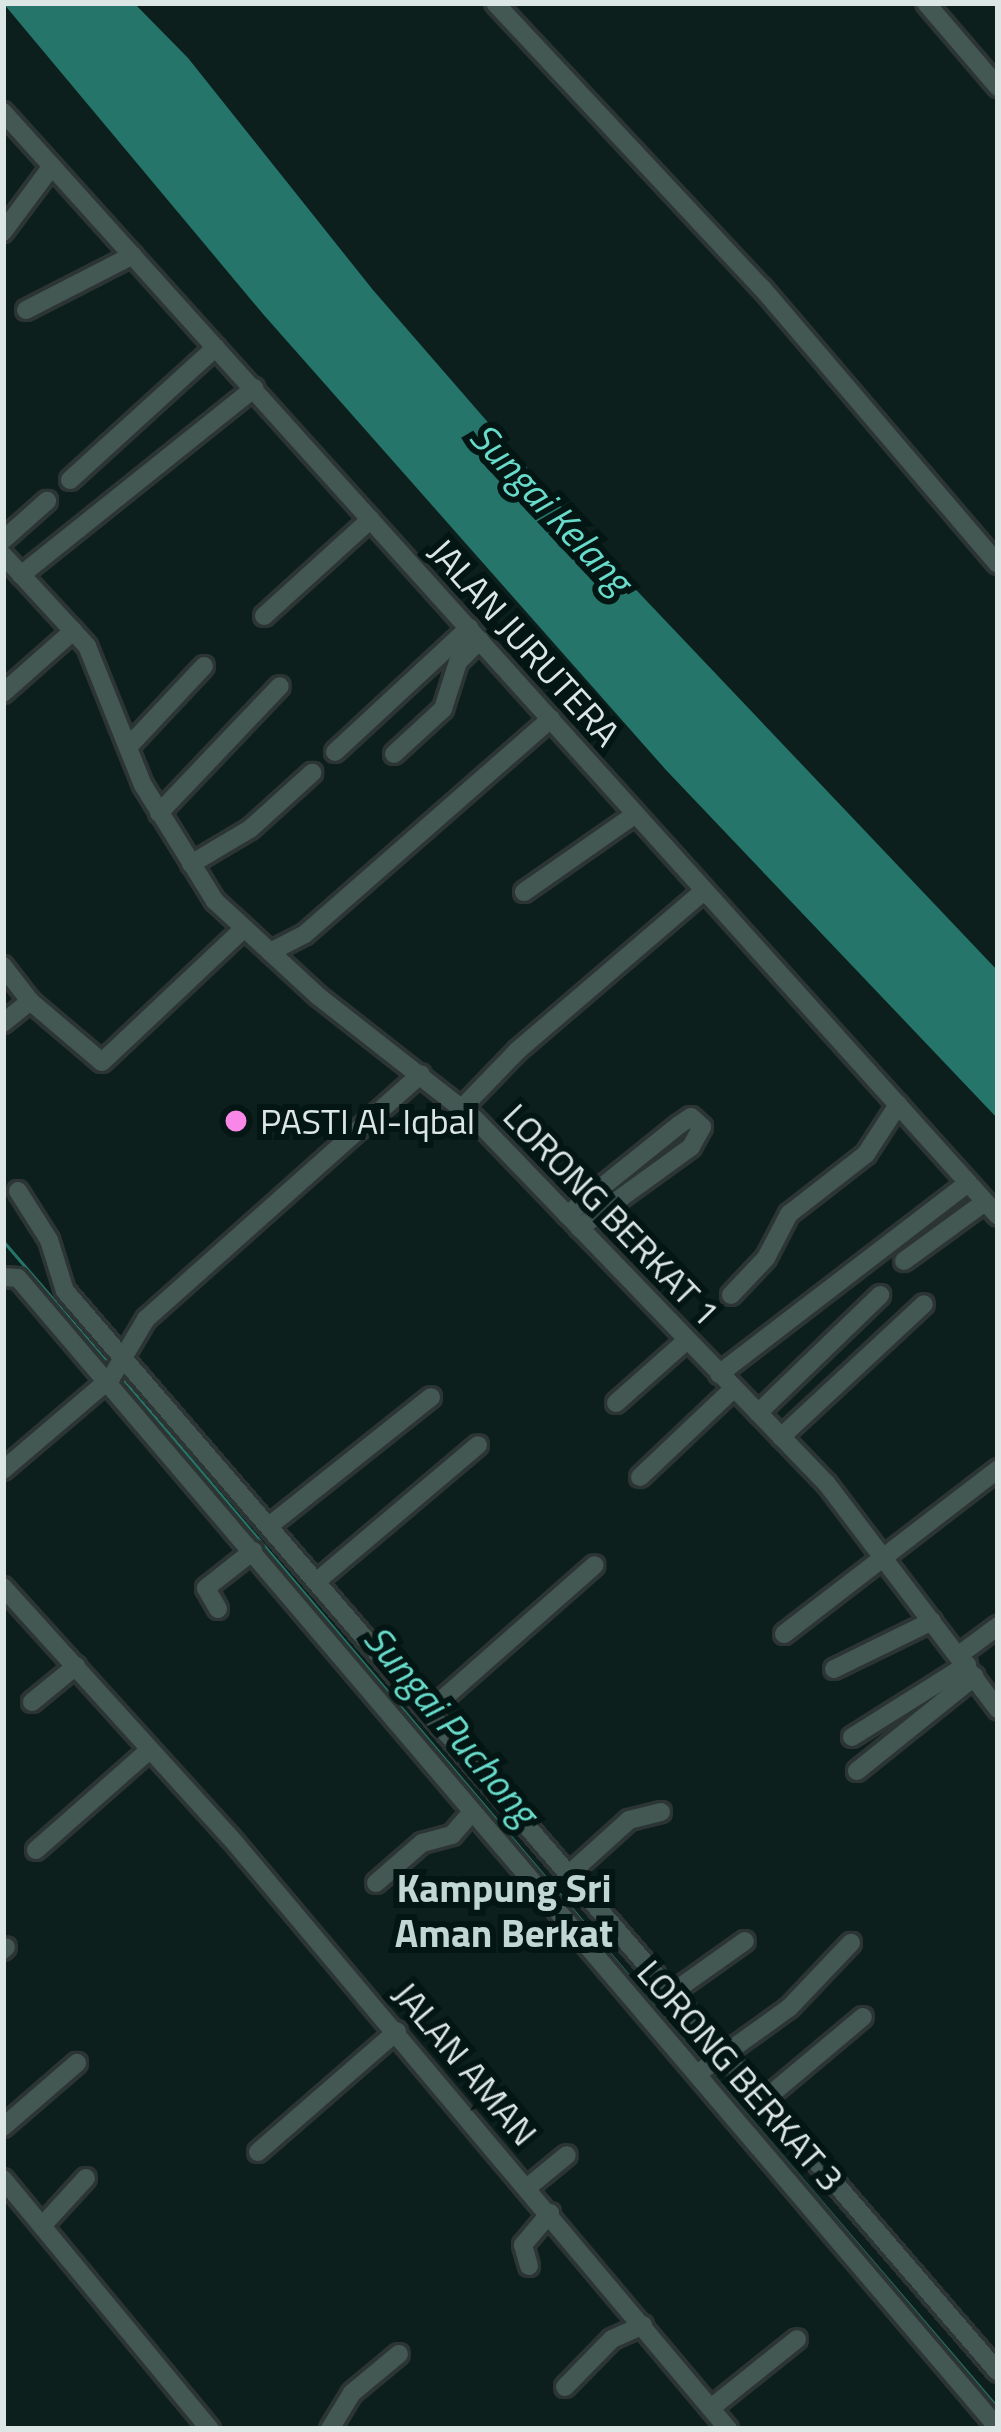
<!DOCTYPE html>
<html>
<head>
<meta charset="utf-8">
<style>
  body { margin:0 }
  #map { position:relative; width:1001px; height:2432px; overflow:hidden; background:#0c1f1c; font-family:"Titillium Web",sans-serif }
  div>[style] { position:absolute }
  .water>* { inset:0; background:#25756a }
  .stream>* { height:3px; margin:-1.5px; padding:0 1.5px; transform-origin:1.5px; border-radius:1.5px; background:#25756a }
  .roads { filter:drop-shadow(3px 0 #2c3533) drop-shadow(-3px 0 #2c3533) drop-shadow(0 3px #2c3533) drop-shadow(0 -3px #2c3533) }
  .minor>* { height:18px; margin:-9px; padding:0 9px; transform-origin:9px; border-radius:9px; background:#435753 }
  .dots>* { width:33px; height:33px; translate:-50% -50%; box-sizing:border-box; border:6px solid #041613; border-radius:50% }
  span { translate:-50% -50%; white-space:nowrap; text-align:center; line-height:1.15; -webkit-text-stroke:12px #041613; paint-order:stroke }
  .street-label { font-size:36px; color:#dce7e5 }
  .poi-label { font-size:36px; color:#dce7e5 }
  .left { translate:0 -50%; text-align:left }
  .water-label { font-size:39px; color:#68dbcb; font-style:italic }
  .neighbourhood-label { font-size:39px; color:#c0d7d3; font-weight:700 }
  .frame { position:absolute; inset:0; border:6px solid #dce7e5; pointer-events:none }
</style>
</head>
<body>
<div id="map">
  <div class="water">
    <div style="clip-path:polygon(3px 3px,134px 3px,188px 58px,373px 290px,603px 555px,998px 971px,998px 1119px,666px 770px,263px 314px)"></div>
  </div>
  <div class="stream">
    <div style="left:3px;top:1241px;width:164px;rotate:49.2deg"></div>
    <div style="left:120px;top:1376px;width:897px;rotate:49.7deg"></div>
    <div style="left:710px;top:2072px;width:443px;rotate:49.4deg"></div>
  </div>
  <div class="roads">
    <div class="minor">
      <div style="left:495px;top:3px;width:391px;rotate:46.9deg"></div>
      <div style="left:762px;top:288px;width:363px;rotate:49.5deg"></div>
      <div style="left:926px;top:3px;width:111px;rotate:49.4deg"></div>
      <div style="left:3px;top:112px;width:1486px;rotate:47.97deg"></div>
      <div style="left:3px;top:232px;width:82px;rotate:-53.4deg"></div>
      <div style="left:26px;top:310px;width:120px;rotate:-27.2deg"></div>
      <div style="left:70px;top:480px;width:197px;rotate:-42.3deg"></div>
      <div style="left:3px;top:540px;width:59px;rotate:-41.6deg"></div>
      <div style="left:3px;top:555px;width:124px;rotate:47.3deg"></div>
      <div style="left:87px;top:646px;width:150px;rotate:68.1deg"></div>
      <div style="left:143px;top:785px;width:137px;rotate:58.2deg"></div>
      <div style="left:215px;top:901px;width:140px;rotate:42.7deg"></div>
      <div style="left:318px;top:996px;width:199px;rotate:38.1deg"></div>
      <div style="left:475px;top:1119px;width:507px;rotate:46.04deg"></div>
      <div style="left:827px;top:1484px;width:283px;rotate:52.8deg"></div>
      <div style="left:21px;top:575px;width:299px;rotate:-38.7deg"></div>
      <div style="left:264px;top:616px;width:144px;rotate:-42.2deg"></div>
      <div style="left:3px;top:693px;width:94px;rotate:-41.5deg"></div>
      <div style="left:128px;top:747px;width:111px;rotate:-46.8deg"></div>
      <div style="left:335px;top:752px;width:183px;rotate:-42.8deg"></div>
      <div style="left:394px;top:754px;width:67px;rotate:-42.6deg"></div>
      <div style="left:443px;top:709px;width:49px;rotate:-72.3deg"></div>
      <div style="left:458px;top:662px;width:31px;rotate:-45deg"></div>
      <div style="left:159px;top:813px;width:175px;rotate:-46.4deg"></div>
      <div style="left:191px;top:864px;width:69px;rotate:-30.7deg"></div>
      <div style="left:250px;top:829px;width:84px;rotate:-42.1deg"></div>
      <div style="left:524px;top:892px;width:136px;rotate:-34.9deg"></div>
      <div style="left:270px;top:952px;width:39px;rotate:-27deg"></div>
      <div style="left:305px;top:934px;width:327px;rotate:-41.2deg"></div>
      <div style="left:3px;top:966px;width:44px;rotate:52.4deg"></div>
      <div style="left:30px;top:1001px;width:94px;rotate:40.3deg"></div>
      <div style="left:102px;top:1062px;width:194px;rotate:-43.3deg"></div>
      <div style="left:3px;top:1023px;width:35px;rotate:-39deg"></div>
      <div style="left:463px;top:1107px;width:78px;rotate:-46deg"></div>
      <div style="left:517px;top:1051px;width:246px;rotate:-40.6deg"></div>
      <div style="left:18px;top:1191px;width:58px;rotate:57.7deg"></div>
      <div style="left:49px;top:1240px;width:53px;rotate:72.6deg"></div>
      <div style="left:65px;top:1291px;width:1428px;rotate:49.2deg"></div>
      <div style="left:567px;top:1215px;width:144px;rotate:-38.8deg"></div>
      <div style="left:679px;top:1125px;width:14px;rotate:-34deg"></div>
      <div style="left:691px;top:1117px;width:15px;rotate:42deg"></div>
      <div style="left:702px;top:1127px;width:23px;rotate:119deg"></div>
      <div style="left:691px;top:1147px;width:138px;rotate:144.1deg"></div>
      <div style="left:904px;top:1261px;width:100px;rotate:-36.1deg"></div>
      <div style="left:3px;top:1277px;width:15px;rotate:4deg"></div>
      <div style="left:18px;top:1278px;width:1511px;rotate:49.56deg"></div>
      <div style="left:731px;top:1295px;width:51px;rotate:-46.6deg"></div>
      <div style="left:766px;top:1258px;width:50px;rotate:-62.4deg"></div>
      <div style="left:789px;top:1214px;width:98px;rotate:-37.9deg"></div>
      <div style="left:866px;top:1154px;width:59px;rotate:-56.9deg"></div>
      <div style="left:719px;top:1374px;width:314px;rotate:-37.5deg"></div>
      <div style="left:616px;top:1403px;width:95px;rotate:-41.6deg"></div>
      <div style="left:758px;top:1413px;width:170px;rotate:-44deg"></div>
      <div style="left:781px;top:1437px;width:195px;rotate:-42.9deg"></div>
      <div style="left:3px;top:1470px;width:142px;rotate:-40.4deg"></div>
      <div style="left:111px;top:1378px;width:69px;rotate:-59.3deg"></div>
      <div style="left:146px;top:1319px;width:368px;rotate:-41.7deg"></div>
      <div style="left:640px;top:1477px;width:128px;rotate:-43.4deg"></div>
      <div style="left:269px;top:1526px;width:207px;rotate:-38.5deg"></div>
      <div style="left:316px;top:1582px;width:212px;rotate:-40.2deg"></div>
      <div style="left:3px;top:1587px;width:338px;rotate:47.8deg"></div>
      <div style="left:230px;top:1837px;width:774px;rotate:49.93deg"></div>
      <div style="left:218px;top:1609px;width:24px;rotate:-120deg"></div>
      <div style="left:206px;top:1588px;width:60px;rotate:-38.2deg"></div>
      <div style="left:784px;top:1634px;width:270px;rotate:-37.6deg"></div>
      <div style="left:959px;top:1655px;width:49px;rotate:-36.6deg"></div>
      <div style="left:834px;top:1669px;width:109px;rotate:-26.1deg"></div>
      <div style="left:32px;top:1702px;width:57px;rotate:-39.3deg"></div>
      <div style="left:428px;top:1712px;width:222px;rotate:-41.4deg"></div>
      <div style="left:852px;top:1737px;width:136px;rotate:-32.1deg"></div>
      <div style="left:857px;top:1771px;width:151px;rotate:-38.8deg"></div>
      <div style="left:36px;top:1850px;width:148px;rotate:-41.4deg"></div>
      <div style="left:566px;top:1877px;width:85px;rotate:-42.1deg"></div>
      <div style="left:629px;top:1820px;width:33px;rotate:-14deg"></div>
      <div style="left:376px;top:1883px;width:61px;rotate:-41deg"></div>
      <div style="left:422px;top:1843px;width:31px;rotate:-15deg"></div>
      <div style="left:452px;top:1835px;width:30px;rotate:-49deg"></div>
      <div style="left:3px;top:1950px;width:4px;rotate:-45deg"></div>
      <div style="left:669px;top:1995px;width:93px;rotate:-35.4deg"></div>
      <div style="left:697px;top:2074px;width:113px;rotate:-35.7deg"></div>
      <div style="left:789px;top:2008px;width:90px;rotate:-46.4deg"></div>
      <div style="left:764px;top:2100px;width:129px;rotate:-40deg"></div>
      <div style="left:3px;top:2127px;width:98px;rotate:-40.9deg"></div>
      <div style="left:258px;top:2152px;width:184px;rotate:-41deg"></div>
      <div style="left:3px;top:2179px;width:325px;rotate:50.4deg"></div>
      <div style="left:528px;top:2187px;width:50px;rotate:-39.4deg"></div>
      <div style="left:42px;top:2226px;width:65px;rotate:-47.5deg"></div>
      <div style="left:529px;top:2266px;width:22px;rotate:-106deg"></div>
      <div style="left:523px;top:2245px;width:42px;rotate:-49.8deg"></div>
      <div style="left:565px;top:2387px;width:67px;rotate:-45.6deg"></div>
      <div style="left:612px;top:2339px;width:34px;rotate:-24deg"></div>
      <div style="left:711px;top:2408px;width:110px;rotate:-38.7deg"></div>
      <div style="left:330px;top:2429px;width:42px;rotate:-58.6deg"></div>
      <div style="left:352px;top:2393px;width:61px;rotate:-39.7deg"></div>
    </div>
  </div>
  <div class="dots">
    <div style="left:236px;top:1121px;background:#f987e8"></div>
  </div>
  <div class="street-label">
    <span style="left:525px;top:642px;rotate:48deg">JALAN JURUTERA</span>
    <span style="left:612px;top:1214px;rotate:46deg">LORONG BERKAT 1</span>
    <span style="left:466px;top:2063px;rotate:50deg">JALAN AMAN</span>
    <span style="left:741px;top:2075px;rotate:49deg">LORONG BERKAT 3</span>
  </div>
  <div class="poi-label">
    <span class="left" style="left:260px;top:1121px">PASTI Al-Iqbal</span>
  </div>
  <div class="water-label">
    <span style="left:551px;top:508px;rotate:47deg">Sungai Kelang</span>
    <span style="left:451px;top:1725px;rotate:50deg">Sungai Puchong</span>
  </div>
  <div class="neighbourhood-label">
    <span style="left:504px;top:1911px">Kampung Sri<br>Aman Berkat</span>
  </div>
  <div class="frame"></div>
</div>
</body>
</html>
